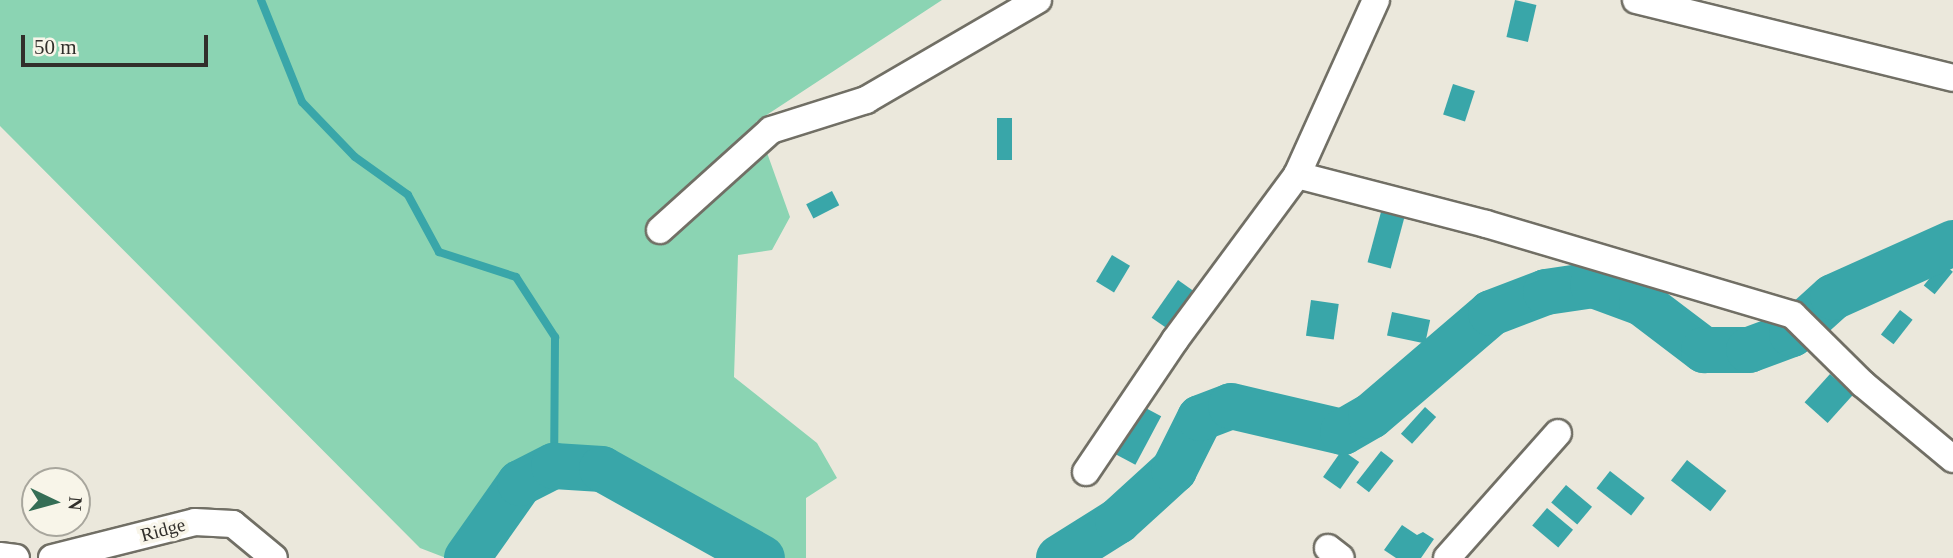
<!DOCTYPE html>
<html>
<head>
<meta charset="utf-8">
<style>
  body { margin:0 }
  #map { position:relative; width:1953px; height:558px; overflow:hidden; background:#ebe8dc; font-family:"Times New Roman",serif }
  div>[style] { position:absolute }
  .green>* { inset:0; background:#8bd4b3 }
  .water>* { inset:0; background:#39a6a9; transform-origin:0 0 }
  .stream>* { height:8px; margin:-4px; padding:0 4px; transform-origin:4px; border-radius:4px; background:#39a6a9 }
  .river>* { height:46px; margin:-23px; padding:0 23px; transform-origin:23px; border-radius:23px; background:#39a6a9 }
  .roads { filter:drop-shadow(2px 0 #716f65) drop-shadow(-2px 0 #716f65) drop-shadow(0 2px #716f65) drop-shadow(0 -2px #716f65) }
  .minor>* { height:26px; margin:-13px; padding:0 13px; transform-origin:13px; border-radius:13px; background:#fff }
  span { translate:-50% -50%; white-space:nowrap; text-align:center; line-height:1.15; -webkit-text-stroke:7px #f8f5e9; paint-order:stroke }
  .street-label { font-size:19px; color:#312f2b }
  .north { position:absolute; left:21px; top:467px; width:70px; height:70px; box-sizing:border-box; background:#f8f5e9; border:2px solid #a8a69d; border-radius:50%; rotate:95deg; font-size:19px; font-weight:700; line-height:28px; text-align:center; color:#312f2b }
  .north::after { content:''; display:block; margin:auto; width:24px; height:32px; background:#356e56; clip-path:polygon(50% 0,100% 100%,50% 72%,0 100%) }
  .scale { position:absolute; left:21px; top:35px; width:187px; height:32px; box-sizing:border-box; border:4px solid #312f2b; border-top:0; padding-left:9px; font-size:21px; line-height:24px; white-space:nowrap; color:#312f2b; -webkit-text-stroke:5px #f8f5e9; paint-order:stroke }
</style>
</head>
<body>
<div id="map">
  <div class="green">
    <div style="clip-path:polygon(0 0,942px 0,756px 122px,790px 217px,772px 250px,738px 255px,734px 377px,817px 443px,837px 478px,806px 498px,806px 558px,762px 558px,602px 469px,554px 466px,518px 483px,446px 558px,420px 548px,0 126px)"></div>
  </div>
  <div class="water">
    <div style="left:1515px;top:0;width:22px;height:38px;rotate:13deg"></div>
    <div style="left:1453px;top:84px;width:23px;height:32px;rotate:18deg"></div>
    <div style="left:997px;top:118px;width:15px;height:42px"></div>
    <div style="left:832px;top:191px;width:16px;height:29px;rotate:63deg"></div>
    <div style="left:1381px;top:212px;width:24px;height:52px;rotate:15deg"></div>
    <div style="left:1112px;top:255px;width:21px;height:31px;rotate:31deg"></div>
    <div style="left:1942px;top:263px;width:14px;height:29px;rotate:39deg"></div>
    <div style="left:1178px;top:280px;width:19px;height:46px;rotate:35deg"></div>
    <div style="left:1311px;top:300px;width:28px;height:36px;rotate:8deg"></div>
    <div style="left:1900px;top:310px;width:16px;height:31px;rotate:38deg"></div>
    <div style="left:1392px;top:312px;width:39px;height:24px;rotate:12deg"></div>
    <div style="left:1830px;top:374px;width:31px;height:38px;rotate:42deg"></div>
    <div style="left:1140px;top:405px;width:24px;height:55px;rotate:28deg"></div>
    <div style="left:1425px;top:407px;width:15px;height:36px;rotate:42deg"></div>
    <div style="left:1342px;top:450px;width:21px;height:33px;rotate:35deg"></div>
    <div style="left:1381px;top:451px;width:16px;height:40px;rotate:38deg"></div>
    <div style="left:1687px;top:460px;width:50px;height:26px;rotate:38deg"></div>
    <div style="left:1610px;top:471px;width:44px;height:22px;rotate:38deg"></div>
    <div style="left:1566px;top:485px;width:34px;height:23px;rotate:40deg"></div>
    <div style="left:1547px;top:508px;width:34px;height:23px;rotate:40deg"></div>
    <div style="clip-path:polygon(1402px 525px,1417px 535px,1423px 532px,1434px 539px,1421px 558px,1396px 558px,1384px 550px)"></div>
  </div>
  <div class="stream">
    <div style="left:261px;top:0;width:110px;rotate:68.1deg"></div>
    <div style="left:302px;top:102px;width:76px;rotate:46.1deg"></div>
    <div style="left:355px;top:157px;width:65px;rotate:35.6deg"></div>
    <div style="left:408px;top:195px;width:65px;rotate:61.5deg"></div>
    <div style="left:439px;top:252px;width:81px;rotate:18deg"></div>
    <div style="left:516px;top:277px;width:72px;rotate:57deg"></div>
    <div style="left:555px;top:337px;width:129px;rotate:90.4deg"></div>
  </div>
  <div class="river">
    <div style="left:467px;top:558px;width:92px;rotate:-54.8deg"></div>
    <div style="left:520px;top:483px;width:38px;rotate:-27deg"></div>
    <div style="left:554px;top:466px;width:48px;rotate:3.6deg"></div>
    <div style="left:602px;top:469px;width:183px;rotate:29.1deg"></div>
    <div style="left:1059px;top:558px;width:70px;rotate:-32.1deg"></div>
    <div style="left:1118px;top:521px;width:76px;rotate:-42.3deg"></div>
    <div style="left:1174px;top:470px;width:58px;rotate:-63.4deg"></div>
    <div style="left:1200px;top:418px;width:33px;rotate:-21deg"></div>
    <div style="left:1231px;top:406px;width:115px;rotate:13.1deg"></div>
    <div style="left:1343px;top:432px;width:32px;rotate:-30deg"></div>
    <div style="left:1371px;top:416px;width:158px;rotate:-40.6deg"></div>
    <div style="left:1491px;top:313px;width:59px;rotate:-20.9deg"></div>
    <div style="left:1546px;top:292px;width:48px;rotate:-8.5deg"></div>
    <div style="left:1593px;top:285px;width:52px;rotate:20.2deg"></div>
    <div style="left:1642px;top:303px;width:78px;rotate:37.2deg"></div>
    <div style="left:1704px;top:350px;width:45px"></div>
    <div style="left:1749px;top:350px;width:46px;rotate:-20.4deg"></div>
    <div style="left:1792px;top:334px;width:55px;rotate:-42.1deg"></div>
    <div style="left:1833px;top:297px;width:132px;rotate:-24.2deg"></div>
  </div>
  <div class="roads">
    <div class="minor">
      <div style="left:1636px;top:0;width:326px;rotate:13.8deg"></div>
      <div style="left:1297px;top:175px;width:195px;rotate:14.5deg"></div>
      <div style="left:1486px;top:224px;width:320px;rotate:16.5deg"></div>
      <div style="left:1793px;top:315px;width:98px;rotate:44.6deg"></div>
      <div style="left:1863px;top:384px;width:117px;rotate:39.8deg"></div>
      <div style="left:660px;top:230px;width:149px;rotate:-42deg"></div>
      <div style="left:771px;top:130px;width:100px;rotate:-17.5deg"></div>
      <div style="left:866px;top:100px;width:199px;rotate:-30.2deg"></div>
      <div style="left:1086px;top:472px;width:159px;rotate:-56deg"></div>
      <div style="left:1175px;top:340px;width:205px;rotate:-53.5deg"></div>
      <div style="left:1297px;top:175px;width:192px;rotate:-65.7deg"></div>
      <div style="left:1328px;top:548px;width:16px;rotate:38deg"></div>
      <div style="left:0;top:556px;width:16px;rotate:7deg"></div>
      <div style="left:52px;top:558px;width:147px;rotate:-14.1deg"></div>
      <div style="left:195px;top:522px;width:38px;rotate:3deg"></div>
      <div style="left:233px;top:524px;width:53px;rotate:39.7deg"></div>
      <div style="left:1447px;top:558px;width:167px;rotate:-48.4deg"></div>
    </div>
  </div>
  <div class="street-label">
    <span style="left:163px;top:530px;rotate:-15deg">Ridge</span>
  </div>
  <div class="north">N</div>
  <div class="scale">50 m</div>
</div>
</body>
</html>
